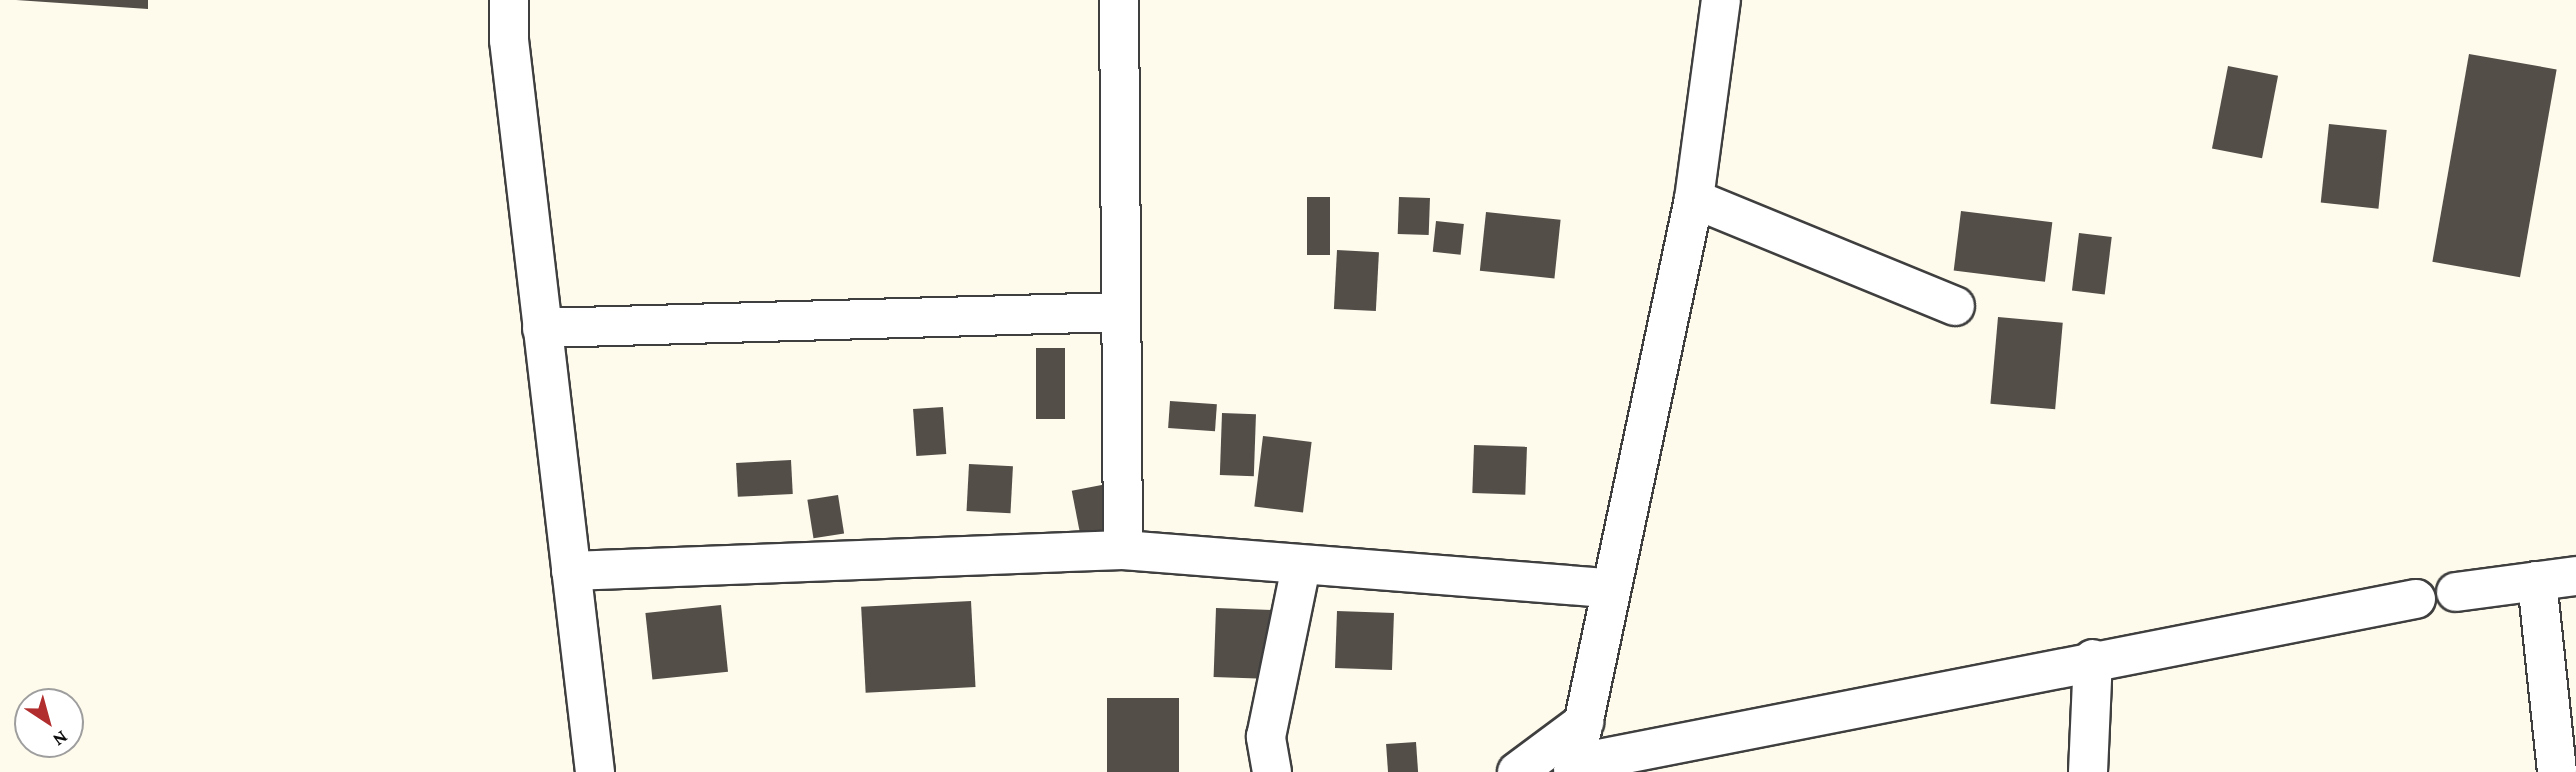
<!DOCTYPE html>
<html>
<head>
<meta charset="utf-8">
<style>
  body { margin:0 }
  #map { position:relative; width:2576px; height:772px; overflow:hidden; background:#fefbec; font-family:"Crimson Pro",serif }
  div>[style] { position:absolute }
  .building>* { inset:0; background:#544e49; transform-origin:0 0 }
  .roads { filter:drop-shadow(2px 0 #3f3f3f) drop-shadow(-2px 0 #3f3f3f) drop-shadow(0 2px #3f3f3f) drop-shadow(0 -2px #3f3f3f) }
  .street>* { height:38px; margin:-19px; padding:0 19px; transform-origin:19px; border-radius:19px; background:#fff }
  span { translate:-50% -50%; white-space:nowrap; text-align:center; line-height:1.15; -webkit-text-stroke:7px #fff; paint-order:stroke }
  .north { position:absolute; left:14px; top:688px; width:70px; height:70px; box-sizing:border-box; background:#fff; border:2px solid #9e9e9e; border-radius:50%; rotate:144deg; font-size:19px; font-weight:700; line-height:28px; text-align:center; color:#0c0c0c }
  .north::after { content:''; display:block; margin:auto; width:24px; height:32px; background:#b22e2e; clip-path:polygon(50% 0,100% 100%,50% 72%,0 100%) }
</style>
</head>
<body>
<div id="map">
  <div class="building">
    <div style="clip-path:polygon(16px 0,148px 0,148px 9px)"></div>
    <div style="left:2469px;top:54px;width:89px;height:211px;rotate:10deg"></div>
    <div style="left:2228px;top:66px;width:51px;height:84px;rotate:11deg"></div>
    <div style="left:2329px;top:124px;width:58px;height:79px;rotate:6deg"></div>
    <div style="left:1307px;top:197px;width:23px;height:58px"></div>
    <div style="left:1399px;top:197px;width:31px;height:37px;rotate:2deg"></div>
    <div style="left:1961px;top:211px;width:92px;height:60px;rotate:7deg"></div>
    <div style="left:1486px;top:212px;width:75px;height:59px;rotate:6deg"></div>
    <div style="left:1436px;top:221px;width:28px;height:31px;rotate:6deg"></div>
    <div style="left:2079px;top:233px;width:33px;height:58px;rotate:7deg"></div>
    <div style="left:1337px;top:250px;width:42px;height:59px;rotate:3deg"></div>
    <div style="left:1998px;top:317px;width:65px;height:87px;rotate:5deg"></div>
    <div style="left:1036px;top:348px;width:29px;height:71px"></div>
    <div style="left:1170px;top:401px;width:47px;height:27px;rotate:4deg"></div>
    <div style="left:943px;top:407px;width:47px;height:30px;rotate:86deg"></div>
    <div style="left:1222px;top:413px;width:34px;height:62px;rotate:2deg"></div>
    <div style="left:1263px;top:436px;width:49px;height:71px;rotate:7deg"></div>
    <div style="left:1474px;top:445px;width:53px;height:48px;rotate:2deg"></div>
    <div style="left:791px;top:460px;width:34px;height:55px;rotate:87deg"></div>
    <div style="left:969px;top:464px;width:44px;height:47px;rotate:3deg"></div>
    <div style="left:1112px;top:483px;width:44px;height:41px;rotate:79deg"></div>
    <div style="left:838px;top:495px;width:39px;height:31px;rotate:81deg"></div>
    <div style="left:971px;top:601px;width:86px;height:110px;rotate:87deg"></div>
    <div style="left:721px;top:605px;width:67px;height:76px;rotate:84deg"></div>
    <div style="left:1216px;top:608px;width:58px;height:69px;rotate:2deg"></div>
    <div style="left:1337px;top:611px;width:57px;height:57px;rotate:2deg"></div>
    <div style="left:1107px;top:698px;width:72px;height:74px"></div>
    <div style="left:1416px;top:742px;width:30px;height:30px;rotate:86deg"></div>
  </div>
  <div class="roads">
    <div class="street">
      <div style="left:509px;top:0;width:40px;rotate:90deg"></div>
      <div style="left:509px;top:40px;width:737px;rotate:83.3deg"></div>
      <div style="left:1119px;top:0;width:550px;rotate:89.58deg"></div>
      <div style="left:1694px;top:199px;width:282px;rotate:22.3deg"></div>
      <div style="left:542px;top:328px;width:579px;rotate:-1.58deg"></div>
      <div style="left:571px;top:571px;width:552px;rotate:-2.18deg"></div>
      <div style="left:1123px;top:550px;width:487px;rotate:4.5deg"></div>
      <div style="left:2537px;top:581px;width:192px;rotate:84deg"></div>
      <div style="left:2456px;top:592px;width:121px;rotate:-7.6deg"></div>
      <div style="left:1574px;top:764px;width:858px;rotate:-11.09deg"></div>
      <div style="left:1272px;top:772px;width:36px;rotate:-100deg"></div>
      <div style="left:1266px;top:737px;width:175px;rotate:-78.4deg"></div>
      <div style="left:1517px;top:772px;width:84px;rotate:-36.7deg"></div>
      <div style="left:1573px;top:772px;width:586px;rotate:-78.08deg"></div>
      <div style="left:1694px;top:199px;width:201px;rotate:-82.3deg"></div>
      <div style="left:2088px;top:772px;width:113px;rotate:-87.5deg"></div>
    </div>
  </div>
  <div class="north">N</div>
</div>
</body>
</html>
